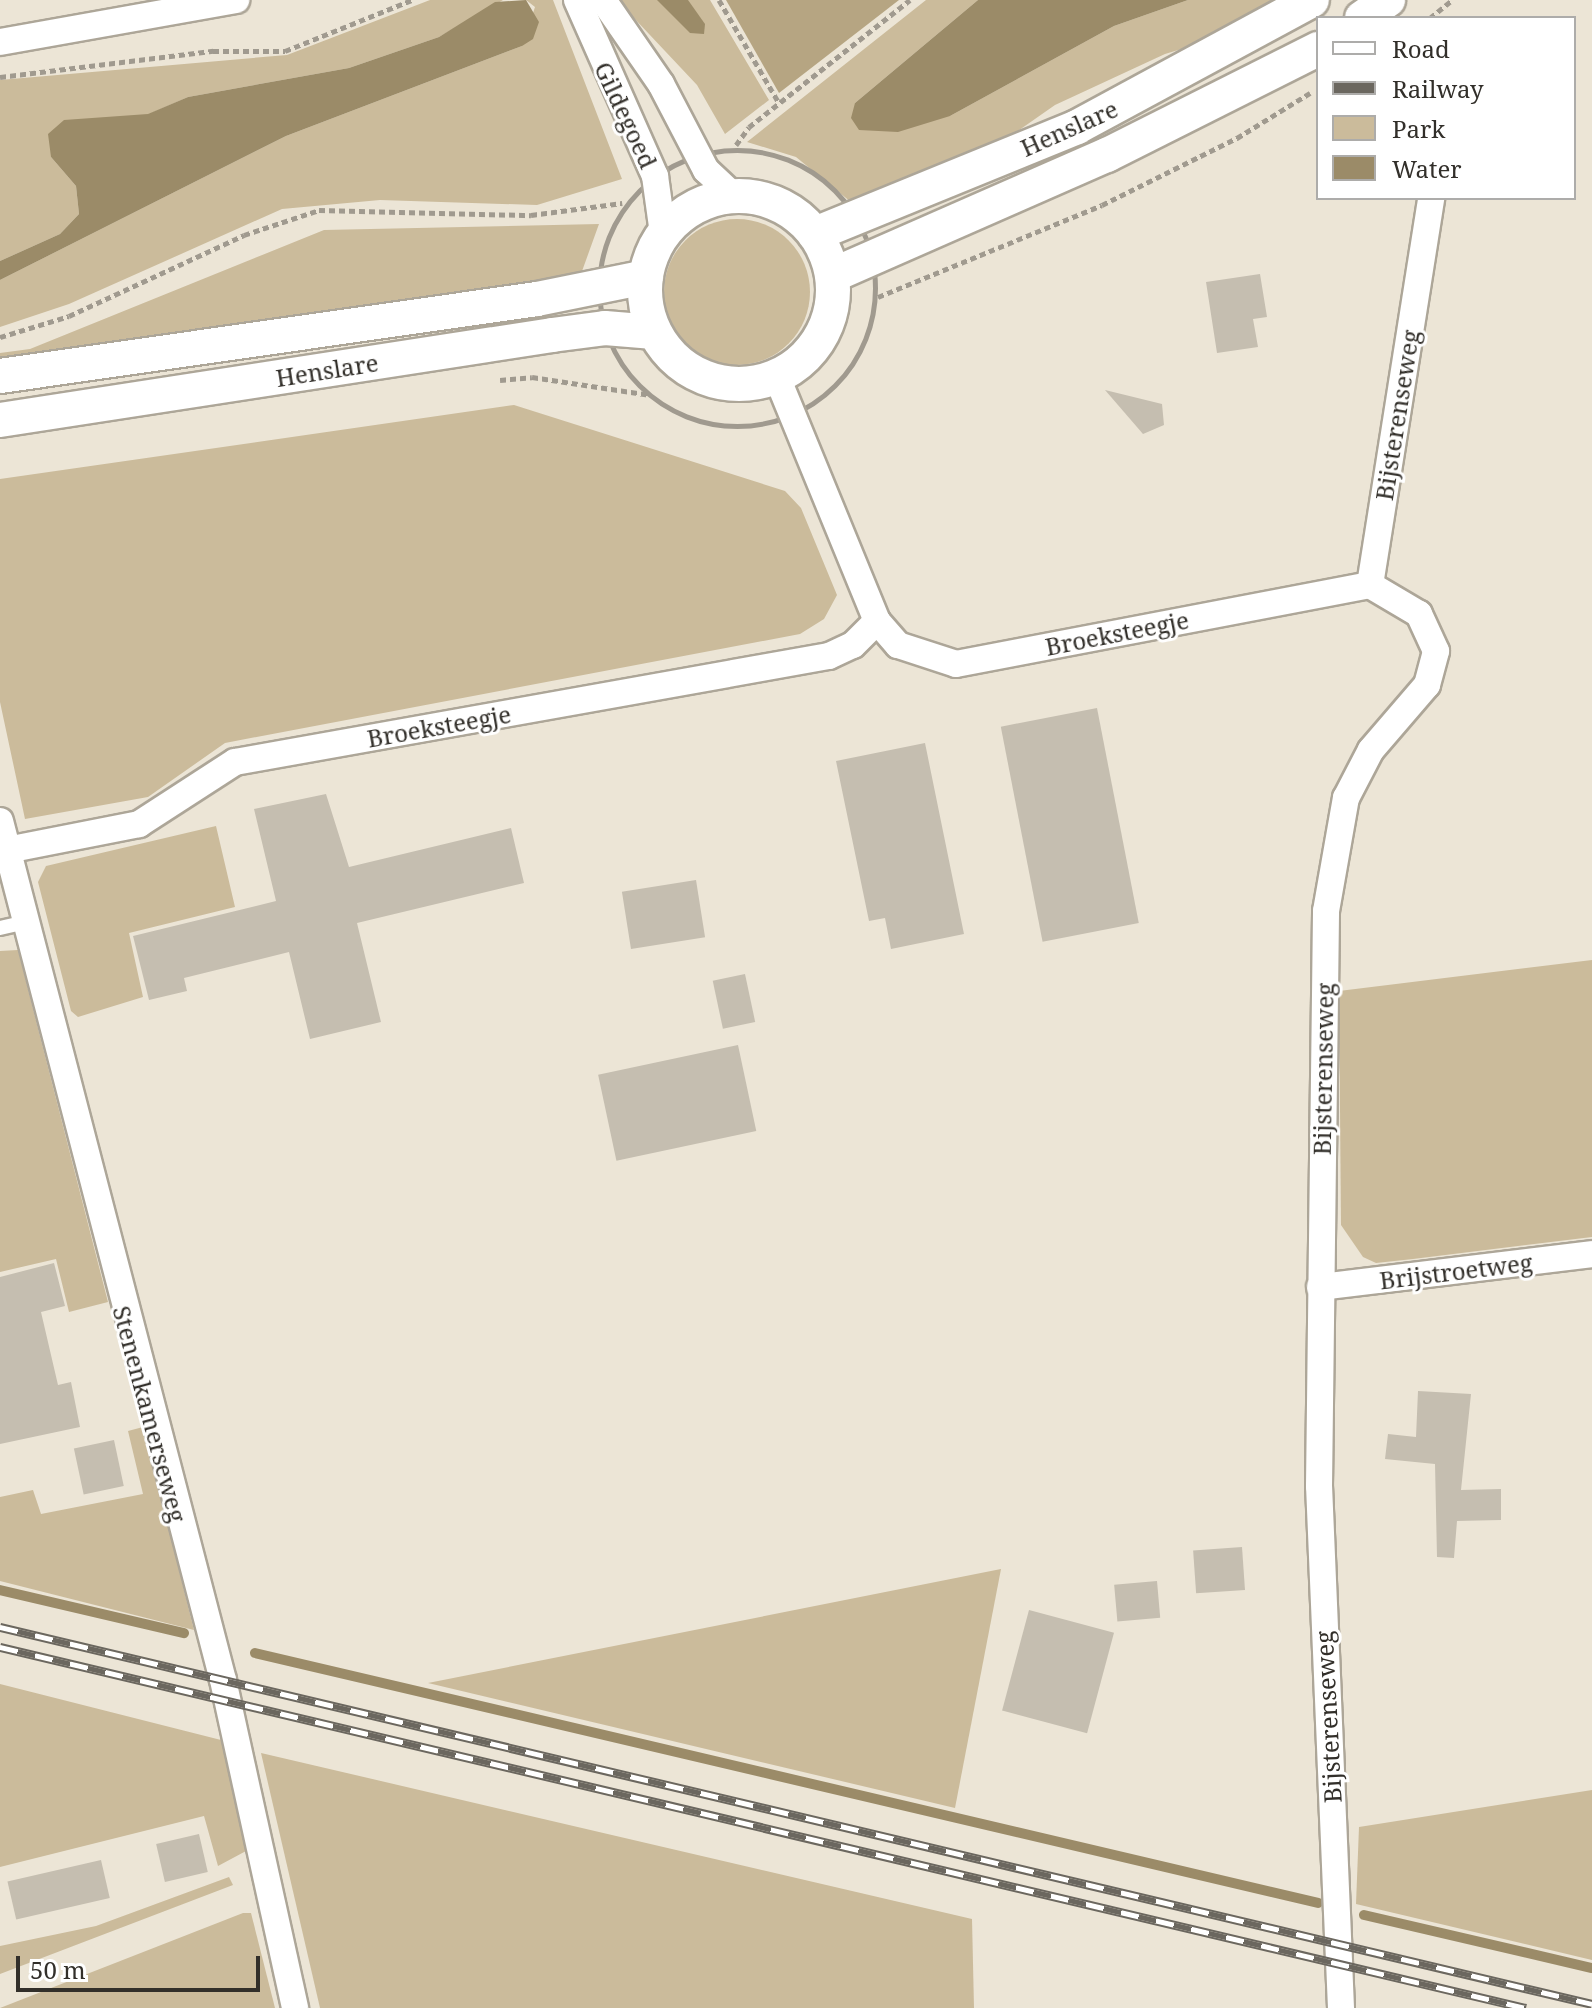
<!DOCTYPE html>
<html>
<head>
<meta charset="utf-8">
<style>
  body { margin:0 }
  #map { position:relative; width:1592px; height:2008px; overflow:hidden; background:#ece5d6; font-family:"Noto Serif",serif }
  div>[style] { position:absolute }
  .green>* { inset:0; background:#cbbb9b }
  .round { border-radius:50% }
  .forest>* { inset:0; background:#b6a582 }
  .water>* { inset:0; background:#9b8b68 }
  .stream>* { height:10px; margin:-5px; padding:0 5px; transform-origin:5px; border-radius:5px; background:#9b8b68 }
  .building>* { inset:0; background:#c5beb0; transform-origin:0 0 }
  .path>* { height:5px; margin-top:-2.5px; transform-origin:0; background:repeating-linear-gradient(90deg,#a09a8f 0 6px,transparent 0 10px) }
  .path>.ring { margin:-2.5px; padding:0; box-sizing:content-box; background:none; border:5px solid #a09a8f; border-radius:50% }
  .roads { filter:drop-shadow(2px 0 #ada698) drop-shadow(-2px 0 #ada698) drop-shadow(0 2px #ada698) drop-shadow(0 -2px #ada698) }
  .service>* { height:14px; margin:-7px; padding:0 7px; transform-origin:7px; border-radius:7px; background:#fff }
  .minor>* { height:26px; margin:-13px; padding:0 13px; transform-origin:13px; border-radius:13px; background:#fff }
  .tertiary>* { height:34px; margin:-17px; padding:0 17px; transform-origin:17px; border-radius:17px; background:#fff }
  .tertiary>.ring { margin:-17px; padding:0; box-sizing:content-box; background:none; border:34px solid #fff; border-radius:50% }
  .rail>* { height:9px; margin-top:-4.5px; transform-origin:0; background:repeating-linear-gradient(90deg,#fff 0 18px,#6b675f 0 36px); box-sizing:border-box; border-block:2px solid #6b675f }
  span { translate:-50% -50%; white-space:nowrap; text-align:center; line-height:1.15; -webkit-text-stroke:6px #fff; paint-order:stroke }
  .street-label { font-size:24px; color:#322f2a }
  .legend { position:absolute; left:1316px; top:16px; width:260px; height:184px; box-sizing:border-box; background:#fff; border:2px solid #adacaa; margin:0; padding:10px 14px; list-style:none; font-size:24px; color:#322f2a }
  .legend li { display:flex; align-items:center; gap:16px; height:40px }
  .legend b { width:40px; border:2px solid #adacaa }
  .scale { position:absolute; left:16px; top:1956px; width:244px; height:36px; box-sizing:border-box; border:4px solid #322f2a; border-top:0; padding-left:10px; font-size:24px; line-height:28px; white-space:nowrap; color:#322f2a; -webkit-text-stroke:6px #fff; paint-order:stroke }
</style>
</head>
<body>
<div id="map">
  <div class="green">
    <div style="clip-path:polygon(430px 0,503px 0,439px 37px,349px 68px,188px 97px,51px 157px,76px 186px,79px 214px,60px 234px,0 261px,0 80px,287px 55px)"></div>
    <div style="clip-path:polygon(526px 0,553px 0,622px 179px,537px 205px,380px 200px,282px 209px,69px 304px,0 327px,0 280px,286px 136px,522px 46px,535px 7px)"></div>
    <div style="clip-path:polygon(617px 0,710px 0,769px 100px,725px 134px,697px 85px)"></div>
    <div style="clip-path:polygon(926px 0,978px 0,855px 103px,950px 116px,1114px 26px,1188px 0,1292px 0,1231px 34px,1165px 54px,1055px 105px,998px 145px,857px 207px,796px 157px,747px 142px)"></div>
    <div class="round" style="left:664px;top:219px;width:146px;height:146px"></div>
    <div style="clip-path:polygon(599px 224px,581px 274px,0 360px,0 353px,30px 349px,324px 230px)"></div>
    <div style="clip-path:polygon(514px 405px,785px 491px,801px 508px,837px 595px,824px 619px,800px 634px,225px 743px,148px 797px,25px 819px,0 702px,0 479px)"></div>
    <div style="clip-path:polygon(216px 826px,235px 907px,129px 933px,143px 997px,78px 1017px,71px 1011px,38px 882px,46px 866px)"></div>
    <div style="clip-path:polygon(18px 950px,108px 1302px,69px 1312px,56px 1259px,0 1272px,0 951px)"></div>
    <div style="clip-path:polygon(1592px 960px,1592px 1237px,1413px 1259px,1376px 1263px,1363px 1257px,1341px 1225px,1339px 991px)"></div>
    <div style="clip-path:polygon(143px 1427px,194px 1630px,0 1581px,0 1497px,33px 1490px,41px 1514px,143px 1494px,128px 1431px)"></div>
    <div style="clip-path:polygon(1001px 1569px,955px 1808px,428px 1683px)"></div>
    <div style="clip-path:polygon(0 1684px,221px 1740px,246px 1851px,218px 1866px,204px 1816px,0 1867px)"></div>
    <div style="clip-path:polygon(261px 1753px,972px 1919px,974px 2008px,320px 2008px)"></div>
    <div style="clip-path:polygon(1592px 1790px,1592px 1960px,1356px 1904px,1359px 1827px)"></div>
    <div style="clip-path:polygon(229px 1877px,233px 1885px,0 1974px,0 1946px,96px 1926px)"></div>
    <div style="clip-path:polygon(243px 1913px,251px 1913px,275px 2008px,0 2008px)"></div>
  </div>
  <div class="forest">
    <div style="clip-path:polygon(726px 0,899px 0,779px 93px)"></div>
  </div>
  <div class="water">
    <div style="clip-path:polygon(526px 0,539px 22px,533px 39px,522px 46px,286px 136px,0 280px,0 261px,60px 234px,79px 214px,76px 186px,51px 157px,48px 134px,64px 120px,148px 114px,188px 97px,349px 68px,439px 37px,495px 2px)"></div>
    <div style="clip-path:polygon(657px 0,688px 0,705px 24px,704px 34px,690px 33px)"></div>
    <div style="clip-path:polygon(978px 0,1188px 0,1114px 26px,950px 116px,898px 132px,859px 130px,851px 118px,855px 103px)"></div>
  </div>
  <div class="stream">
    <div style="left:0;top:1590px;width:189px;rotate:13.2deg"></div>
    <div style="left:255px;top:1653px;width:1092px;rotate:13.23deg"></div>
    <div style="left:1364px;top:1915px;width:234px;rotate:13.1deg"></div>
  </div>
  <div class="building">
    <div style="clip-path:polygon(1260px 274px,1267px 317px,1253px 319px,1258px 347px,1217px 353px,1206px 282px)"></div>
    <div style="clip-path:polygon(1105px 390px,1162px 404px,1164px 425px,1143px 434px)"></div>
    <div style="left:1097px;top:708px;width:219px;height:98px;rotate:79deg"></div>
    <div style="clip-path:polygon(925px 743px,964px 934px,891px 949px,885px 918px,869px 921px,836px 761px)"></div>
    <div style="clip-path:polygon(326px 794px,349px 867px,511px 828px,524px 883px,357px 923px,381px 1022px,310px 1039px,289px 952px,184px 978px,187px 991px,149px 1000px,133px 936px,276px 901px,254px 809px)"></div>
    <div style="left:696px;top:880px;width:58px;height:75px;rotate:81deg"></div>
    <div style="left:745px;top:974px;width:49px;height:33px;rotate:78deg"></div>
    <div style="left:738px;top:1045px;width:88px;height:143px;rotate:78deg"></div>
    <div style="clip-path:polygon(54px 1263px,65px 1306px,41px 1312px,58px 1385px,71px 1382px,80px 1427px,0 1444px,0 1277px)"></div>
    <div style="clip-path:polygon(1418px 1391px,1471px 1394px,1461px 1490px,1501px 1489px,1501px 1520px,1457px 1521px,1454px 1558px,1437px 1557px,1435px 1464px,1385px 1459px,1388px 1434px,1416px 1437px)"></div>
    <div style="left:114px;top:1440px;width:47px;height:41px;rotate:78deg"></div>
    <div style="left:1242px;top:1547px;width:43px;height:49px;rotate:86deg"></div>
    <div style="left:1157px;top:1581px;width:37px;height:43px;rotate:85deg"></div>
    <div style="left:1029px;top:1610px;width:88px;height:104px;rotate:15deg"></div>
    <div style="left:199px;top:1834px;width:39px;height:44px;rotate:77deg"></div>
    <div style="left:101px;top:1860px;width:39px;height:96px;rotate:77deg"></div>
  </div>
  <div class="path">
    <div style="left:719px;top:0;width:119px;rotate:59.8deg"></div>
    <div style="left:1430px;top:18px;width:28px;rotate:-39deg"></div>
    <div style="left:0;top:77px;width:215px;rotate:-7deg"></div>
    <div style="left:213px;top:51px;width:72px"></div>
    <div style="left:285px;top:51px;width:137px;rotate:-21.9deg"></div>
    <div style="left:736px;top:145px;width:22px;rotate:-54deg"></div>
    <div style="left:749px;top:127px;width:205px;rotate:-38.3deg"></div>
    <div class="ring" style="left:599px;top:150px;width:271px;height:271px"></div>
    <div style="left:878px;top:297px;width:242px;rotate:-22.3deg"></div>
    <div style="left:1102px;top:205px;width:151px;rotate:-26.4deg"></div>
    <div style="left:1237px;top:138px;width:86px;rotate:-31.7deg"></div>
    <div style="left:0;top:337px;width:72px;rotate:-16.9deg"></div>
    <div style="left:69px;top:316px;width:193px;rotate:-24.8deg"></div>
    <div style="left:244px;top:235px;width:79px;rotate:-18.4deg"></div>
    <div style="left:319px;top:210px;width:212px;rotate:1.4deg"></div>
    <div style="left:531px;top:215px;width:92px;rotate:-7.5deg"></div>
    <div style="left:500px;top:380px;width:32px;rotate:-5deg"></div>
    <div style="left:532px;top:377px;width:120px;rotate:8.6deg"></div>
  </div>
  <div class="roads">
    <div class="service">
      <div style="left:0;top:928px;width:28px;rotate:-13deg"></div>
    </div>
    <div class="minor">
      <div style="left:577px;top:0;width:193px;rotate:66.1deg"></div>
      <div style="left:655px;top:176px;width:59px;rotate:82.1deg"></div>
      <div style="left:603px;top:0;width:102px;rotate:55.4deg"></div>
      <div style="left:661px;top:84px;width:97px;rotate:62.4deg"></div>
      <div style="left:706px;top:170px;width:38px;rotate:43deg"></div>
      <div style="left:0;top:42px;width:240px;rotate:-10.1deg"></div>
      <div style="left:1370px;top:585px;width:392px;rotate:-81deg"></div>
      <div style="left:877px;top:621px;width:32px;rotate:49deg"></div>
      <div style="left:898px;top:645px;width:61px;rotate:18.1deg"></div>
      <div style="left:956px;top:664px;width:421px;rotate:-10.8deg"></div>
      <div style="left:0;top:821px;width:887px;rotate:75.45deg"></div>
      <div style="left:223px;top:1680px;width:336px;rotate:77.6deg"></div>
      <div style="left:7px;top:850px;width:135px;rotate:-11.1deg"></div>
      <div style="left:139px;top:824px;width:114px;rotate:-32.9deg"></div>
      <div style="left:235px;top:762px;width:603px;rotate:-10.12deg"></div>
      <div style="left:829px;top:656px;width:26px;rotate:-25deg"></div>
      <div style="left:853px;top:645px;width:34px;rotate:-45deg"></div>
      <div style="left:877px;top:621px;width:264px;rotate:-112.3deg"></div>
      <div style="left:1320px;top:1287px;width:274px;rotate:-6.9deg"></div>
      <div style="left:1341px;top:2008px;width:522px;rotate:-92.41deg"></div>
      <div style="left:1319px;top:1486px;width:575px;rotate:-89.3deg"></div>
      <div style="left:1326px;top:911px;width:115px;rotate:-80deg"></div>
      <div style="left:1346px;top:798px;width:54px;rotate:-62.5deg"></div>
      <div style="left:1371px;top:750px;width:86px;rotate:-49.3deg"></div>
      <div style="left:1427px;top:685px;width:35px;rotate:-75deg"></div>
      <div style="left:1436px;top:651px;width:41px;rotate:-114.7deg"></div>
      <div style="left:1419px;top:614px;width:57px;rotate:-149.4deg"></div>
    </div>
    <div class="tertiary">
      <div style="left:1362px;top:18px;width:32px;rotate:-35deg"></div>
      <div class="ring" style="left:645px;top:196px;width:154px;height:154px"></div>
      <div style="left:815px;top:234px;width:283px;rotate:-22.2deg"></div>
      <div style="left:1077px;top:127px;width:267px;rotate:-28.4deg"></div>
      <div style="left:833px;top:275px;width:299px;rotate:-23.7deg"></div>
      <div style="left:1107px;top:155px;width:236px;rotate:-26.7deg"></div>
      <div style="left:0;top:376px;width:542px;rotate:-8.16deg"></div>
      <div style="left:537px;top:299px;width:111px;rotate:-11.4deg"></div>
      <div style="left:0;top:420px;width:559px;rotate:-8.75deg"></div>
      <div style="left:552px;top:335px;width:53px;rotate:-7.5deg"></div>
      <div style="left:605px;top:328px;width:49px;rotate:4.7deg"></div>
    </div>
  </div>
  <div class="rail">
    <div style="left:0;top:1627px;width:1636px;rotate:13.32deg"></div>
    <div style="left:0;top:1647px;width:1568px;rotate:13.31deg"></div>
  </div>
  <div class="street-label">
    <span style="left:626px;top:115px;rotate:65deg">Gildegoed</span>
    <span style="left:1069px;top:128px;rotate:-24deg">Henslare</span>
    <span style="left:327px;top:370px;rotate:-9deg">Henslare</span>
    <span style="left:1397px;top:415px;rotate:-81deg">Bijsterenseweg</span>
    <span style="left:1117px;top:633px;rotate:-11deg">Broeksteegje</span>
    <span style="left:439px;top:726px;rotate:-10deg">Broeksteegje</span>
    <span style="left:1323px;top:1069px;rotate:-89deg">Bijsterenseweg</span>
    <span style="left:1456px;top:1271px;rotate:-7deg">Brijstroetweg</span>
    <span style="left:150px;top:1414px;rotate:75deg">Stenenkamerseweg</span>
    <span style="left:1328px;top:1717px;rotate:-93deg">Bijsterenseweg</span>
  </div>
  <ul class="legend">
  <li><b style="height:10px;background:#fff"></b>Road</li>
  <li><b style="height:10px;background:#6b675f"></b>Railway</li>
  <li><b style="height:22px;background:#cbbb9b"></b>Park</li>
  <li><b style="height:22px;background:#9b8b68"></b>Water</li>
  </ul>
  <div class="scale">50 m</div>
</div>
</body>
</html>
